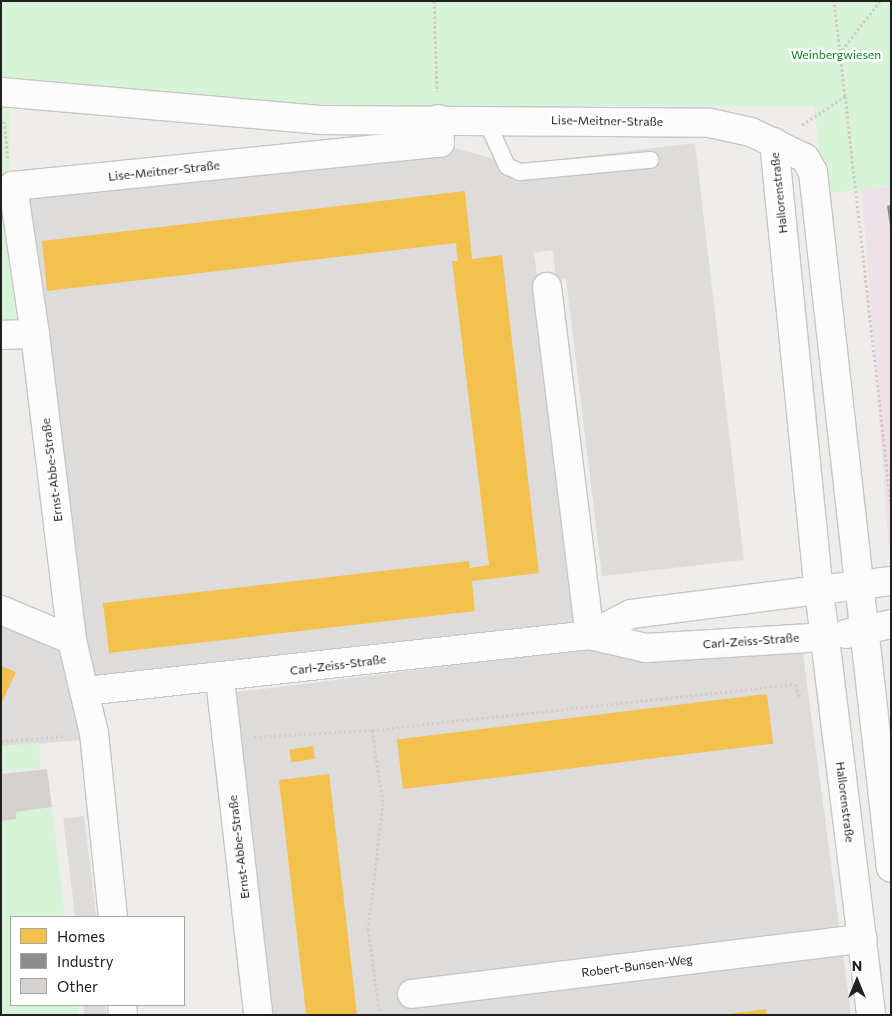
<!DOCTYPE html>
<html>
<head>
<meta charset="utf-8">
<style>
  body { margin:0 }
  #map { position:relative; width:892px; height:1016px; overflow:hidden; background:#efede9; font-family:Commissioner,sans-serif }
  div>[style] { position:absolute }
  .residential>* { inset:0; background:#dedcda }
  .industrial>* { inset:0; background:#ece2e7 }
  .religious>* { inset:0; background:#dddcda; transform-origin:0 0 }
  .park>* { inset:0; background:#d7f4d8; transform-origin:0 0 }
  .homes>* { inset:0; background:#f2c14e; transform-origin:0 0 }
  .industry>* { inset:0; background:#8d8d92 }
  .building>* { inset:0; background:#d4d1ce }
  .path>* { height:3px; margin-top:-1.5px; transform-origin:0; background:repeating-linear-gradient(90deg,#d8cac7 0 2.5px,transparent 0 5px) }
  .roads { filter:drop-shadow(1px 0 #c7c6c5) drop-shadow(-1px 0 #c7c6c5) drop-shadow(0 1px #c7c6c5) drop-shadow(0 -1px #c7c6c5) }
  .service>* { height:16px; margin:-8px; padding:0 8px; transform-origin:8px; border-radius:8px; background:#fdfcfc }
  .minor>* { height:28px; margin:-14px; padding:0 14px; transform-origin:14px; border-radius:14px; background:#fdfcfc }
  .tertiary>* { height:28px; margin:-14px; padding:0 14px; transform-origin:14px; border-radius:14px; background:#fdfcfc }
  span { translate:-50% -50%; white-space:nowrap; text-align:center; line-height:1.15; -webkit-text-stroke:5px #fff; paint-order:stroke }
  .park-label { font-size:12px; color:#0b8118 }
  .street-label { font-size:12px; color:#202020 }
  .frame { position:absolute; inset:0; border:2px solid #202020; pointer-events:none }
  .legend { position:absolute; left:10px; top:916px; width:175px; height:90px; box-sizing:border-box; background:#fff; border:1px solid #a6a6a6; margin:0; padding:6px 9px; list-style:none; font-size:15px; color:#202020 }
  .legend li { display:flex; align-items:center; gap:10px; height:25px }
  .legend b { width:25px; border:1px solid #a6a6a6 }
  .north { position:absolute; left:832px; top:956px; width:50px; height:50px; -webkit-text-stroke:4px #fff; paint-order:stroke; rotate:0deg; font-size:14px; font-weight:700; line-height:20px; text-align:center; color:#202020 }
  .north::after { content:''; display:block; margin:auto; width:18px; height:22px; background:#202020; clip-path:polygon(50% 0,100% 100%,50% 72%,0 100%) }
</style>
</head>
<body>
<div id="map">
  <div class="residential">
    <div style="clip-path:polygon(443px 145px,521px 166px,590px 635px,87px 691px,93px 739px,1px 747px,1px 611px,72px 641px,17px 189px)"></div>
    <div style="clip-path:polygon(799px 623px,851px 1015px,252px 1015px,213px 695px)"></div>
  </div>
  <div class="industrial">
    <div style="clip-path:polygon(891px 187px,891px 550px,889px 550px,862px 190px)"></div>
  </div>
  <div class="religious">
    <div style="clip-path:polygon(695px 143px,744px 560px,602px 576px,566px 279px,556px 280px,553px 250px,532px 253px,521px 164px)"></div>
    <div style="left:84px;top:816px;width:102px;height:21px;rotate:83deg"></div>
    <div style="left:84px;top:1005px;width:22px;height:10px"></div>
  </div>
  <div class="park">
    <div style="clip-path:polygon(1px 1px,891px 1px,891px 186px,824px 194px,814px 106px,359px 106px,167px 97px,1px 80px)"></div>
    <div style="clip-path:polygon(1px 92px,10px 93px,9px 181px,27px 321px,1px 324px)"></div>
    <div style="left:39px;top:743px;width:26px;height:38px;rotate:86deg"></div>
    <div style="clip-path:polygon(52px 807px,65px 917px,11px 917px,11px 1005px,77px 1005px,78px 1015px,1px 1015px,1px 821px,16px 819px,16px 812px)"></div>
  </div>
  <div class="homes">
    <div style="clip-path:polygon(465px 191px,472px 259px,502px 255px,539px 573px,472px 581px,475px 611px,109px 653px,103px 603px,469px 561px,470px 568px,489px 565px,452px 261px,458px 261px,456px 243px,47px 291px,42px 241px)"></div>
    <div style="clip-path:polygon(1px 666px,16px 672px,1px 704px)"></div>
    <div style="left:767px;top:694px;width:50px;height:373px;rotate:83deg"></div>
    <div style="left:313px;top:746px;width:13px;height:24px;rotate:81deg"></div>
    <div style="clip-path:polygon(329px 774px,343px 892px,357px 1015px,306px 1015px,304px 996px,279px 780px)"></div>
    <div style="clip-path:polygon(766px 1009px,767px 1015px,728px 1015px,728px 1014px)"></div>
  </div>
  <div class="industry">
    <div style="clip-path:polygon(891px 205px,891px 226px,890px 226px,887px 206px)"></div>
  </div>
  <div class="building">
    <div style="clip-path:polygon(47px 769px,52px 807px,16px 812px,16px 819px,1px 821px,1px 774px)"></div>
  </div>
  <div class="path">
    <div style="left:434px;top:1px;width:90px;rotate:88.1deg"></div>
    <div style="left:842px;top:50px;width:62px;rotate:-52.2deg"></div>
    <div style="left:845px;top:96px;width:410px;rotate:83.6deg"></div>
    <div style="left:4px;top:121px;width:37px;rotate:84deg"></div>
    <div style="left:802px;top:125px;width:52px;rotate:-34deg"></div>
    <div style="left:845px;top:96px;width:96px;rotate:-96.6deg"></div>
    <div style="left:372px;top:730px;width:74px;rotate:81.4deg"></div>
    <div style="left:383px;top:803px;width:127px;rotate:96.8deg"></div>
    <div style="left:368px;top:929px;width:87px;rotate:82.1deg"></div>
    <div style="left:254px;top:737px;width:118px;rotate:-3.4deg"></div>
    <div style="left:372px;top:730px;width:426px;rotate:-6.2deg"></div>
    <div style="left:796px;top:684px;width:11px;rotate:80deg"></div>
    <div style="left:798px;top:695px;width:5px;rotate:11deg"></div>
    <div style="left:1px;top:741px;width:64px;rotate:-4.5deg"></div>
  </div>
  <div class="roads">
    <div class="service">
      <div style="left:486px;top:120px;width:51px;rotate:65.5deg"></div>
      <div style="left:507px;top:166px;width:14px;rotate:25deg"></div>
      <div style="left:520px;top:172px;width:131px;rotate:-5.3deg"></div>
    </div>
    <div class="minor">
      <div style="left:547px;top:287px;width:351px;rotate:83deg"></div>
      <div style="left:35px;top:334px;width:150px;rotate:-98.5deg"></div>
      <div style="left:13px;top:186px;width:429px;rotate:-5.8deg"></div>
      <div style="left:440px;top:143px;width:24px;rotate:-95deg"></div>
      <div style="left:1px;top:335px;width:34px;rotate:-2deg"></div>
      <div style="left:35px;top:334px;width:308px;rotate:83.1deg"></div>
      <div style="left:72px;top:640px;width:96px;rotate:76.7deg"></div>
      <div style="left:94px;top:733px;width:185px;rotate:84.1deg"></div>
      <div style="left:1px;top:610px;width:77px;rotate:22.9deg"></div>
      <div style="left:590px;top:635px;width:57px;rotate:13.1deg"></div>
      <div style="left:646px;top:648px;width:178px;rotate:-3.5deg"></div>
      <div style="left:220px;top:679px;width:338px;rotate:83.5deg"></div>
      <div style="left:86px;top:691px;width:507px;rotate:-6.34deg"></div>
      <div style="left:590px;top:635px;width:46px;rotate:-27.1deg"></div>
      <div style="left:631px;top:614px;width:190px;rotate:-7.3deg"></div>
      <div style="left:412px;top:994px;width:454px;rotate:-7deg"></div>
      <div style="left:122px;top:1005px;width:10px;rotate:84deg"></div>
    </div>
    <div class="tertiary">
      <div style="left:1px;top:92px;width:323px;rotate:5deg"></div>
      <div style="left:323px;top:120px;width:387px;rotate:0.4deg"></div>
      <div style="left:710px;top:123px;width:42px;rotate:12.4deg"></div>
      <div style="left:751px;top:132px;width:60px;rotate:25.7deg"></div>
      <div style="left:805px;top:158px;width:16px;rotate:60deg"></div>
      <div style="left:813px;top:172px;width:700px;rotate:83.61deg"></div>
      <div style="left:774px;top:142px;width:450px;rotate:84.3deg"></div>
      <div style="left:819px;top:590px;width:428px;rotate:83deg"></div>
      <div style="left:819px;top:590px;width:73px;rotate:-7.1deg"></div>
      <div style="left:846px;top:634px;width:46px;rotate:-12.5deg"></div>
    </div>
  </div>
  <div class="park-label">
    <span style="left:836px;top:55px">Weinbergwiesen</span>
  </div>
  <div class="street-label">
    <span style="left:607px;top:121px;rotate:1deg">Lise-Meitner-Straße</span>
    <span style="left:164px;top:171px;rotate:-6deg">Lise-Meitner-Straße</span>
    <span style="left:779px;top:193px;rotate:-96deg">Hallorenstraße</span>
    <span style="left:52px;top:470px;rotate:-97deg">Ernst-Abbe-Straße</span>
    <span style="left:751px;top:641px;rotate:-4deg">Carl-Zeiss-Straße</span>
    <span style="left:338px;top:665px;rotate:-7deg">Carl-Zeiss-Straße</span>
    <span style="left:845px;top:802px;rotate:83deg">Hallorenstraße</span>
    <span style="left:239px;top:847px;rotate:-97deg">Ernst-Abbe-Straße</span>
    <span style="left:637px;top:966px;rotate:-7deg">Robert-Bunsen-Weg</span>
  </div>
  <div class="frame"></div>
  <ul class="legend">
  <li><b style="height:14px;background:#f2c14e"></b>Homes</li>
  <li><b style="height:14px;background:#8d8d92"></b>Industry</li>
  <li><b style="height:14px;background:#d4d1ce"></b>Other</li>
  </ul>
  <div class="north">N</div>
</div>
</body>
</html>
